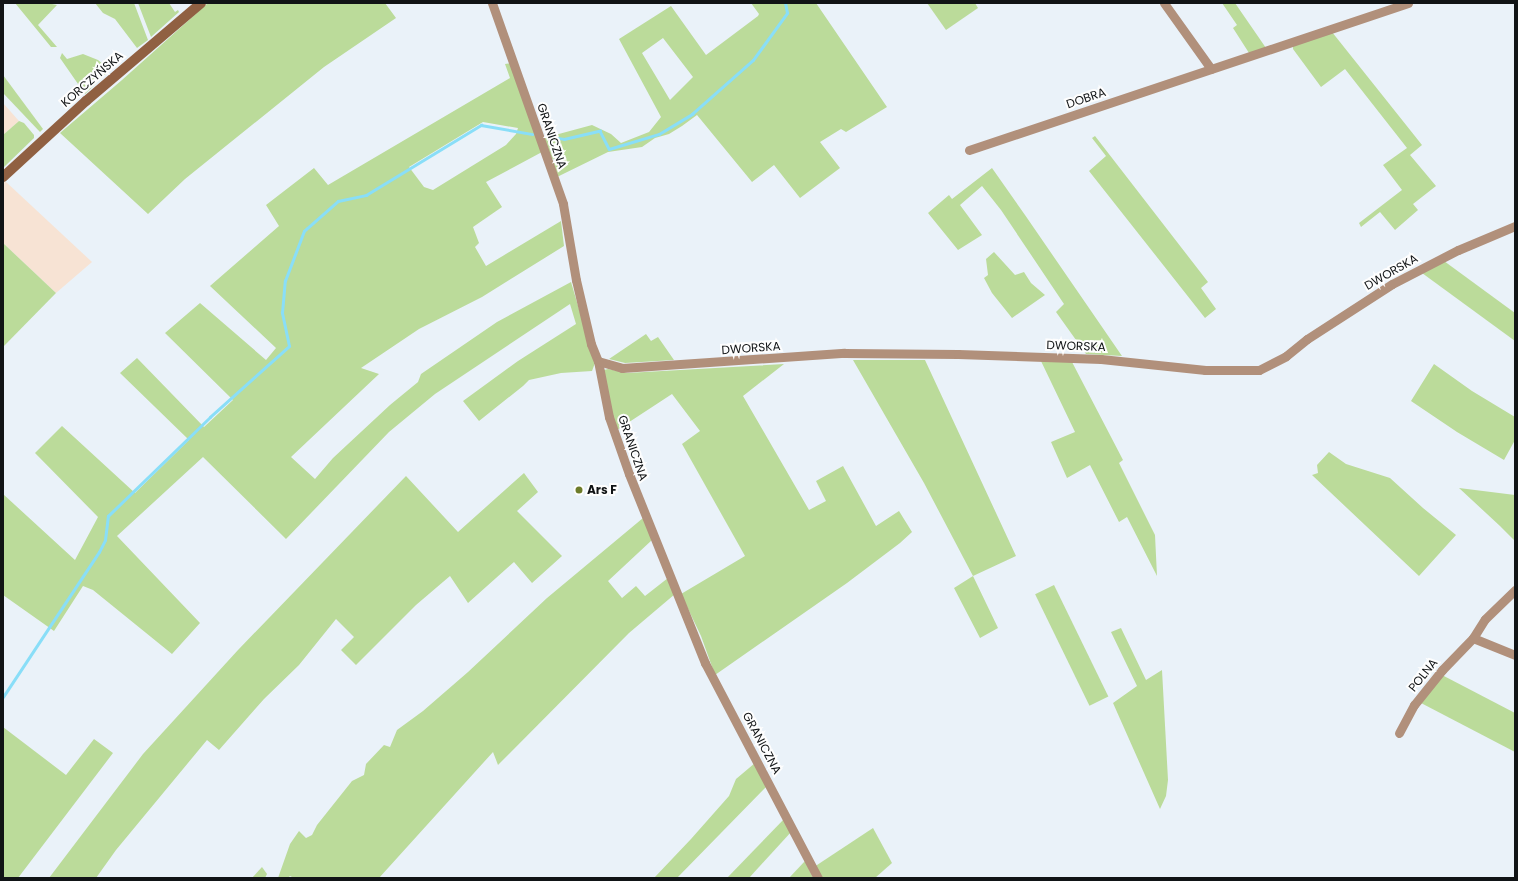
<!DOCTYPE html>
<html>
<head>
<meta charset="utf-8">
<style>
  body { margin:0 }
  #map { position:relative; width:1518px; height:881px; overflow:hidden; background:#eaf2f9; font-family:Poppins,sans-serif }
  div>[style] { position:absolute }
  .industrial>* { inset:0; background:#f7e3d4 }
  .green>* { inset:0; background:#bbdb9a; transform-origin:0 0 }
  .stream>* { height:2.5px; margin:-1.25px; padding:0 1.25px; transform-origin:1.25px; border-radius:1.25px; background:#89def8 }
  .street>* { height:9px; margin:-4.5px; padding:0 4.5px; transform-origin:4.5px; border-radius:4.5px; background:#b1907b }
  .secondary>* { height:10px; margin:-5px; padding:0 5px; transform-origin:5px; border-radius:5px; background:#906042 }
  .dots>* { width:11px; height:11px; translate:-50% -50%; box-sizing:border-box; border:2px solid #fefefe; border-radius:50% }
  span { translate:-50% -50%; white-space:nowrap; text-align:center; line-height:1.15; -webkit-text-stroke:4px #fefefe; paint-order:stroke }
  .street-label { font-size:12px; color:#111416 }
  .poi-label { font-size:12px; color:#111416; font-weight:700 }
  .left { translate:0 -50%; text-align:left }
  .frame { position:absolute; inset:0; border:4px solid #111416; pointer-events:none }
</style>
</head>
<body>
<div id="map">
  <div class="industrial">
    <div style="clip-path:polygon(3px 103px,19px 121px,3px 135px)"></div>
    <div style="clip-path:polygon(5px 181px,92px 262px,56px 293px,3px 243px,3px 183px)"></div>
  </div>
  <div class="green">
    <div style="clip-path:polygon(15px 3px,47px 3px,57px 5px,38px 25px,57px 47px,51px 47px)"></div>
    <div style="clip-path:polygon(95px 3px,134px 3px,148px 40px,137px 48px,115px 19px,103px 13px)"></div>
    <div style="clip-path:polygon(138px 3px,169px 3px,175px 12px,178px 10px,179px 12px,151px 37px)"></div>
    <div style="clip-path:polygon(208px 3px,385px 3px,396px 18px,324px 67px,185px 179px,148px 214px,60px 133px,122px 80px)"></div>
    <div style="clip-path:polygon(evenodd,751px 3px,816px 3px,887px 107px,846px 132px,841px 129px,820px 142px,840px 168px,800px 198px,774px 165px,752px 182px,697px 115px,682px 126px,669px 134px,655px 138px,642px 147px,608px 152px,557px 177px,552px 164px,557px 161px,551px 158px,544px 138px,592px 125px,611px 134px,621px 143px,649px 132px,661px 117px,619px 39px,671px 6px,706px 55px,758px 16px,759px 14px,751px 3px,663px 38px,693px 77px,670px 100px,642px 53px,663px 38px)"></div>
    <div style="clip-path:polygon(927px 3px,975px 3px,978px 8px,946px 30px)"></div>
    <div style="clip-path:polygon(1222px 3px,1235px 3px,1266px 48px,1249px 53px,1233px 28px,1237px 25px)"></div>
    <div style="clip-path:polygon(1332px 32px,1422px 145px,1410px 155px,1436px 186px,1413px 204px,1418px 210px,1395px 230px,1380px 212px,1361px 227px,1359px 223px,1402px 190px,1383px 165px,1407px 148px,1345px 69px,1321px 87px,1293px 49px,1293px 45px)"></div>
    <div style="clip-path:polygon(62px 53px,67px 59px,83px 54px,98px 60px,110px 70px,85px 94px,60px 58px)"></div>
    <div style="clip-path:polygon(evenodd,511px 63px,542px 152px,486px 182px,502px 207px,473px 227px,479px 243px,475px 247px,486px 266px,561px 221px,564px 246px,482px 297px,419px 329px,361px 368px,379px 374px,291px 457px,315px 479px,333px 458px,390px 405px,418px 382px,421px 374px,497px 322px,571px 282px,595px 363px,592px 371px,561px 373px,529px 380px,523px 386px,479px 421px,463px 401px,518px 361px,576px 324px,570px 304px,435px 394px,389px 432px,286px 539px,203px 457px,117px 536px,200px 623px,172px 654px,93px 590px,83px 586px,54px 631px,3px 595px,3px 494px,75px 560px,98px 517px,35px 453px,62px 426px,135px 493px,189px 440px,120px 373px,137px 358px,204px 427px,233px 400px,165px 333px,200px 303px,266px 360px,276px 348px,210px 286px,279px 226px,266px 205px,314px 168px,328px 185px,510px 78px,505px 64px,511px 63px,483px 122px,518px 128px,516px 134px,506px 145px,433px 190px,424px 187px,409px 167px,483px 122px)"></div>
    <div style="clip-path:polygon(3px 75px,43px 129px,40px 132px,3px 93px)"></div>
    <div style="clip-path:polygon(19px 121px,24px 123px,34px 135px,34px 138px,3px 168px,3px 135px)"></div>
    <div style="clip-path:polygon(1095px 136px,1208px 282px,1201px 288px,1216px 309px,1205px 318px,1089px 171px,1106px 156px,1092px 138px)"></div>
    <div style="clip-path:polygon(992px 168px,1025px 215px,1122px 356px,1086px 354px,1056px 312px,1064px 304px,1001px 210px,982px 186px,960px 205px,982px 235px,958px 250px,928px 213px,949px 195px,952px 199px)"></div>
    <div style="clip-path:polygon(3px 243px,56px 293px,3px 347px)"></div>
    <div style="clip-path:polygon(994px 252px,1015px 275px,1024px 272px,1031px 283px,1045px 295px,1012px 318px,992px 293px,984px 278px,988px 275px,986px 259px)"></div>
    <div style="clip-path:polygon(1444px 261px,1515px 313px,1515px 341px,1422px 273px)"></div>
    <div style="clip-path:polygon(646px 334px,651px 341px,658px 337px,674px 360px,625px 363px,609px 359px)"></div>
    <div style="clip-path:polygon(1040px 359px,1072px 362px,1123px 460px,1119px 463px,1155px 535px,1157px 576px,1127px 517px,1119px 522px,1090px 465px,1067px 478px,1051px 442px,1075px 432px)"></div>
    <div style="clip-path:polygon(853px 360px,925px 360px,1016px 556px,973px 576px,998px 628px,980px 638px,954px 588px,973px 576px,924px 483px)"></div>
    <div style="clip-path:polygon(784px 364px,743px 396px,809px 510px,826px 501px,816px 481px,843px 466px,876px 526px,899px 511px,912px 532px,900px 543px,847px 583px,715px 675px,701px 636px,681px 594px,745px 556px,682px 444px,700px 431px,672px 394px,617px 430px,602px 374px,604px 370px,608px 369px,627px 373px)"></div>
    <div style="clip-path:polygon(1434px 364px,1472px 391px,1515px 417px,1515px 440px,1504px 460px,1457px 432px,1411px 401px)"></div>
    <div style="clip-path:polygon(1329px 452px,1346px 464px,1390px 478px,1423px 508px,1456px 535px,1419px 576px,1312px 475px,1318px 473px,1317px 465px)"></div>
    <div style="clip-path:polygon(524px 473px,538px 492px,517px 511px,562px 556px,532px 583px,514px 562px,468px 603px,450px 576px,416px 605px,356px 665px,341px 650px,354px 637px,336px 619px,299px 665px,264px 699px,219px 750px,207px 740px,116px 850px,96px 878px,49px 878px,143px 754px,238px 650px,406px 476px,458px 532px)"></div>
    <div style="clip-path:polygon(1459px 488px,1515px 495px,1515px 541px,1500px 526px)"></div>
    <div style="clip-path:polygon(643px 518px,652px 540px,608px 581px,622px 598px,636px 586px,645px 596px,668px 578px,675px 594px,629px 633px,498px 765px,493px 752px,379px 878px,294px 878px,290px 876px,288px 878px,278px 878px,290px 844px,299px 831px,306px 838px,312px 835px,317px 825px,352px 781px,364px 775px,366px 764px,384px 745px,390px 747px,397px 730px,423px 711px,468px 672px,547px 598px)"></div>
    <div style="left:1054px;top:585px;width:124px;height:21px;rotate:64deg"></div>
    <div style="clip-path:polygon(1121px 628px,1146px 680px,1162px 670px,1168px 780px,1166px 796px,1160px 809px,1113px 703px,1137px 686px,1111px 632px)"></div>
    <div style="clip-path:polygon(1442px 675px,1515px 713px,1515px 752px,1421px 703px)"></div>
    <div style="clip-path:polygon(3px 727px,66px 775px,94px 739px,113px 753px,18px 878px,3px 878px)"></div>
    <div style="clip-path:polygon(755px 763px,767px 786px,677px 878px,654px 878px,691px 839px,729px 796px,736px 779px)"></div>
    <div style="clip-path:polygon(785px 818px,792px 831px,749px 878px,727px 878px)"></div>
    <div style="clip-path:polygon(873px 828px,892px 863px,875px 878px,820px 878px,814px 867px)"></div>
    <div style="clip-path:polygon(805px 861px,813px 878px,789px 878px)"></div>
    <div style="clip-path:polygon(262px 867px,267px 874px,265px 878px,252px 878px)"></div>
  </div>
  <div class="stream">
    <div style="left:546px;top:136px;width:18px;rotate:9deg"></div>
    <div style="left:564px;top:139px;width:37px;rotate:-13deg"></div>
    <div style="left:600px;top:131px;width:20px;rotate:63deg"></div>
    <div style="left:609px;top:149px;width:52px;rotate:-16.7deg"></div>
    <div style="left:659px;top:134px;width:39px;rotate:-31deg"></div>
    <div style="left:692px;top:114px;width:81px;rotate:-41.5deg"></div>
    <div style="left:753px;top:60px;width:58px;rotate:-54.1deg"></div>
    <div style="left:787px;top:13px;width:10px;rotate:-101deg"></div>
    <div style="left:3px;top:697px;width:174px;rotate:-56.5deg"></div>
    <div style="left:99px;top:552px;width:13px;rotate:-63deg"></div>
    <div style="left:105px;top:540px;width:24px;rotate:-83deg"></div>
    <div style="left:108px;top:516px;width:142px;rotate:-44.1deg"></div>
    <div style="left:210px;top:417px;width:106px;rotate:-41.9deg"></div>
    <div style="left:289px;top:346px;width:34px;rotate:-102deg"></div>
    <div style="left:282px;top:313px;width:32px;rotate:-85deg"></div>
    <div style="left:285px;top:281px;width:53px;rotate:-69.2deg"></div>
    <div style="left:304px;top:231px;width:45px;rotate:-41.4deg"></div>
    <div style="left:338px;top:201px;width:29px;rotate:-12deg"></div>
    <div style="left:366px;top:195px;width:135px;rotate:-31.3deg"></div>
    <div style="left:481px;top:125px;width:52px;rotate:10deg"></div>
  </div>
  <div class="street">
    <div style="left:492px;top:3px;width:213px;rotate:70.5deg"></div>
    <div style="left:563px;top:204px;width:77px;rotate:80.3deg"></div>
    <div style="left:576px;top:280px;width:66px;rotate:76.8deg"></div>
    <div style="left:591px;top:344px;width:18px;rotate:68deg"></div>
    <div style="left:598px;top:361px;width:57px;rotate:78.9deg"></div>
    <div style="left:609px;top:417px;width:60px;rotate:70.7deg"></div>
    <div style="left:629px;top:474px;width:204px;rotate:68.1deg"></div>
    <div style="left:705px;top:663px;width:243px;rotate:62.3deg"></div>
    <div style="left:1164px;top:3px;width:81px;rotate:54.5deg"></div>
    <div style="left:969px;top:150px;width:463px;rotate:-18.5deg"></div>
    <div style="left:598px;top:361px;width:25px;rotate:16deg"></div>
    <div style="left:622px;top:368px;width:223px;rotate:-3.9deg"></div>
    <div style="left:844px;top:353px;width:114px;rotate:0.5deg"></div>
    <div style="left:958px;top:354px;width:143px;rotate:2deg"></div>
    <div style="left:1101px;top:359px;width:105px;rotate:6deg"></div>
    <div style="left:1205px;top:370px;width:54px"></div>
    <div style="left:1259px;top:370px;width:30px;rotate:-27deg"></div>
    <div style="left:1286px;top:356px;width:27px;rotate:-39deg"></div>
    <div style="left:1307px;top:339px;width:101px;rotate:-32.9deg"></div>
    <div style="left:1392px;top:284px;width:74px;rotate:-27.3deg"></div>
    <div style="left:1458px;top:250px;width:62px;rotate:-22.8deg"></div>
    <div style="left:1473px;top:638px;width:45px;rotate:22deg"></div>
    <div style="left:1399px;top:733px;width:32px;rotate:-62deg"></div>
    <div style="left:1414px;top:705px;width:45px;rotate:-51.3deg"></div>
    <div style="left:1442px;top:670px;width:45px;rotate:-45.9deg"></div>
    <div style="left:1473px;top:638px;width:22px;rotate:-58deg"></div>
    <div style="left:1485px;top:619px;width:42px;rotate:-44deg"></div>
  </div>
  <div class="secondary">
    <div style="left:3px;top:177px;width:113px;rotate:-42.5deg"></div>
    <div style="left:86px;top:101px;width:151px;rotate:-40.4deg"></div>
  </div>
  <div class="dots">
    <div style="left:579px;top:490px;background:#6d7c2a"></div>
  </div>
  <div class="street-label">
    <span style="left:92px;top:79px;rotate:-41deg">KORCZYŃSKA</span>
    <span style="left:1086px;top:98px;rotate:-19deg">DOBRA</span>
    <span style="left:552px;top:136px;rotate:71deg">GRANICZNA</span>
    <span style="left:1391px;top:272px;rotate:-30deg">DWORSKA</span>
    <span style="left:1076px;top:346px;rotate:2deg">DWORSKA</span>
    <span style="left:751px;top:348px;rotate:-4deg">DWORSKA</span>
    <span style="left:633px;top:448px;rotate:71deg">GRANICZNA</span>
    <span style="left:1423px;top:675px;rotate:-51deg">POLNA</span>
    <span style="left:762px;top:743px;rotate:62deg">GRANICZNA</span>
  </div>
  <div class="poi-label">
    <span class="left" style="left:587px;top:490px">Ars F</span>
  </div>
  <div class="frame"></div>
</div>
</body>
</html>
